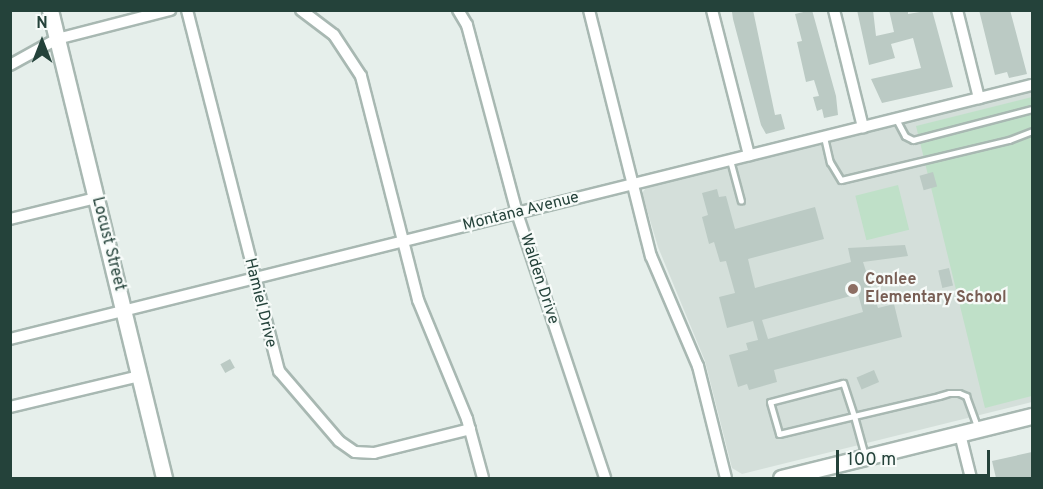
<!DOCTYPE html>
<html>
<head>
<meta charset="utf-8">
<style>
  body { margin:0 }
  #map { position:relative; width:1043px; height:489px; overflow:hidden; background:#e6efeb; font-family:Overpass,sans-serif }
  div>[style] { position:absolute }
  .built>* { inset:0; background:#d4dfda }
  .green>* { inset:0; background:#bfe0c8; transform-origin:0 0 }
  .building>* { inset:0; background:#bbcac4; transform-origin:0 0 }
  .roads { filter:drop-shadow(2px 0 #a8b8b2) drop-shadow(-2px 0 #a8b8b2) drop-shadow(0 2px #a8b8b2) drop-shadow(0 -2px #a8b8b2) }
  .lane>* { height:5px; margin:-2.5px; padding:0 2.5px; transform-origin:2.5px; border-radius:2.5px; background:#fff }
  .street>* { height:10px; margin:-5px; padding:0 5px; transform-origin:5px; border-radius:5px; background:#fff }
  .secondary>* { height:15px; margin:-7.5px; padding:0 7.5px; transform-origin:7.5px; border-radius:7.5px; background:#fff }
  .dots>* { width:16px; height:16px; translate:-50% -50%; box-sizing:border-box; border:3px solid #f7fbf9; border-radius:50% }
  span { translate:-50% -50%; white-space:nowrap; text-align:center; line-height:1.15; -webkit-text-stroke:4.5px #f7fbf9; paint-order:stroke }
  .street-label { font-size:16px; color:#24423a }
  .education-label { font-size:16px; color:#785e54; font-weight:700 }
  .left { translate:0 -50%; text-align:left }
  .frame { position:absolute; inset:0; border:12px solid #24423a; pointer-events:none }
  .north { position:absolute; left:12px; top:12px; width:60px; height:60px; -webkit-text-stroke:4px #f7fbf9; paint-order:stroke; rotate:0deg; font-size:16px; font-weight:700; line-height:24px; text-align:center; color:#24423a }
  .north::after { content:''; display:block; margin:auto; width:21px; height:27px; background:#24423a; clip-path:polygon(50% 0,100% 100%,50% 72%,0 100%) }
  .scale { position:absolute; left:836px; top:450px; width:154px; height:27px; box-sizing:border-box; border:3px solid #24423a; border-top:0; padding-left:8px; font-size:18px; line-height:21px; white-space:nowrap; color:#24423a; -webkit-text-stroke:4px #f7fbf9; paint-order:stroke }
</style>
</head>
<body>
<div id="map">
  <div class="built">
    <div style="clip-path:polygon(1032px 91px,1032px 402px,742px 474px,732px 468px,705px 361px,658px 247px,642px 193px,646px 188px)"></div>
  </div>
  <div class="green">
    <div style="clip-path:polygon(1032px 97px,1032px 396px,985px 408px,916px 126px)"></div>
    <div style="left:898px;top:185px;width:46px;height:44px;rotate:76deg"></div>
  </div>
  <div class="building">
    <div style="clip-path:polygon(738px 10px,753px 10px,775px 115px,781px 114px,785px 129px,766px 134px,761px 125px,733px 19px,732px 12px)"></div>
    <div style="clip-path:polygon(812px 10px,836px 96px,838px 115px,824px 118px,822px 109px,817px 111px,813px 97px,819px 96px,814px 80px,806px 82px,797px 42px,802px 41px,795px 14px)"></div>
    <div style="clip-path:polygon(857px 10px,873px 10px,876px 36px,894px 32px,889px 10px,908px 10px,908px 14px,932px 10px,953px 87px,882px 103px,871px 79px,921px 68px,913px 38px,891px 44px,895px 58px,869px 65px)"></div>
    <div style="clip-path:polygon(979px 10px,1010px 10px,1027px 74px,1009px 78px,1007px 72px,995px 75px)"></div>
    <div style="left:933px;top:172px;width:15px;height:14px;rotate:74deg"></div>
    <div style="clip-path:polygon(evenodd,717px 189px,719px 197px,726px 196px,735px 229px,815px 207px,824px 239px,748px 259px,755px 288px,851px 262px,848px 248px,905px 245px,908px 256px,863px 262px,878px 308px,894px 304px,902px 337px,774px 370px,777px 382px,749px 390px,747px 384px,738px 387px,729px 355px,748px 350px,746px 343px,758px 340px,753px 321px,727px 328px,719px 297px,735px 293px,726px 261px,720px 262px,714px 242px,709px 244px,702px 217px,708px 215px,702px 193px,717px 189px,858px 294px,863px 312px,768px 339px,762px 320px,858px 294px)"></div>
    <div style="left:949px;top:268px;width:18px;height:11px;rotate:77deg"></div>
    <div style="left:230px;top:359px;width:10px;height:11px;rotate:61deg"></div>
    <div style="left:874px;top:370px;width:13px;height:19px;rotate:67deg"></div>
    <div style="clip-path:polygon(1032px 452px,1032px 477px,996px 478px,992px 461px)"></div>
  </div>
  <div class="roads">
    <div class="lane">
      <div style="left:896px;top:119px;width:19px;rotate:62deg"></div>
      <div style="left:905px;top:136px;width:9px;rotate:27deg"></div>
      <div style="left:913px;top:140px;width:123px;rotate:-14.6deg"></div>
      <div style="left:824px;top:137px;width:26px;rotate:77deg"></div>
      <div style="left:830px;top:162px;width:21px;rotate:59deg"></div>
      <div style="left:841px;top:180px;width:173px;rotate:-13.4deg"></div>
      <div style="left:1009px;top:140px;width:25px;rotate:-21deg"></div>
      <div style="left:730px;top:160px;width:42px;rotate:75deg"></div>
      <div style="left:865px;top:456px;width:41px;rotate:-105.4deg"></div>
      <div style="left:854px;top:416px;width:35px;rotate:-108deg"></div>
      <div style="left:843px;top:383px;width:75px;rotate:165.4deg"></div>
      <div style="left:770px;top:402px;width:33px;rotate:74deg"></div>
      <div style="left:779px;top:434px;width:77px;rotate:-13.5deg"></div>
      <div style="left:854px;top:416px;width:87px;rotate:-13.2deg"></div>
      <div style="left:939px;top:396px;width:10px;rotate:-17deg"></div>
      <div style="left:949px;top:393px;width:10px"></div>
      <div style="left:959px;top:393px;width:8px;rotate:23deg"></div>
      <div style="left:966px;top:396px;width:33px;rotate:70deg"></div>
    </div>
    <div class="street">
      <div style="left:187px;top:10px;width:373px;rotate:75.7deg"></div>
      <div style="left:279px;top:371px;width:92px;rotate:49.4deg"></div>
      <div style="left:339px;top:441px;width:19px;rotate:35deg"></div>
      <div style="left:355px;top:452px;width:19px;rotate:3deg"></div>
      <div style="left:374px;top:453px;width:99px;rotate:-14deg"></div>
      <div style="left:301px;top:10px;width:41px;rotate:37.1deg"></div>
      <div style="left:334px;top:35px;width:49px;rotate:56.6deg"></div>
      <div style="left:361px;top:76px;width:231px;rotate:75.7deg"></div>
      <div style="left:418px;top:300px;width:129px;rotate:67.6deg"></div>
      <div style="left:467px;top:419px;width:61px;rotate:74.8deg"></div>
      <div style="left:458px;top:10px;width:17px;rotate:59deg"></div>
      <div style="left:467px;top:25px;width:195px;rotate:75.1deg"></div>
      <div style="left:517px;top:213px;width:279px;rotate:71.6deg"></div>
      <div style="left:589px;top:10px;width:254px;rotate:75.9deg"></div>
      <div style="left:651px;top:256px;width:120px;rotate:66.9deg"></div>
      <div style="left:698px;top:366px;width:115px;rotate:76deg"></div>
      <div style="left:712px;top:10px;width:150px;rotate:75.7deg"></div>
      <div style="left:834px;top:10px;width:121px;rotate:76.1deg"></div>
      <div style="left:957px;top:10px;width:91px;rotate:76deg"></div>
      <div style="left:10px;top:65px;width:54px;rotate:-29deg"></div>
      <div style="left:57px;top:39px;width:117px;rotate:-14.4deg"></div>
      <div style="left:10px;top:219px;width:89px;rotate:-13.7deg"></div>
      <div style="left:10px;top:339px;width:1053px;rotate:-13.96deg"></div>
      <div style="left:10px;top:407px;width:133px;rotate:-13.5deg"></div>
      <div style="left:960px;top:434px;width:45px;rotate:76deg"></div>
    </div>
    <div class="secondary">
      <div style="left:50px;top:10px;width:482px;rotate:76.3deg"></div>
      <div style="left:781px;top:478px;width:259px;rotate:-13.9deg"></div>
    </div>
  </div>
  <div class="dots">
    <div style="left:853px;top:289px;background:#8d6e63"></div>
  </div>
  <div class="street-label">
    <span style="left:521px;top:212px;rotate:-14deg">Montana Avenue</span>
    <span style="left:108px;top:244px;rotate:76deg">Locust Street</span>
    <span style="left:539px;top:279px;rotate:72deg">Walden Drive</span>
    <span style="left:260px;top:303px;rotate:76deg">Hamiel Drive</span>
  </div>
  <div class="education-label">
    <span class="left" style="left:865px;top:289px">Conlee<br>Elementary School</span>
  </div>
  <div class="frame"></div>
  <div class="north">N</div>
  <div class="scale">100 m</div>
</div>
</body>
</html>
